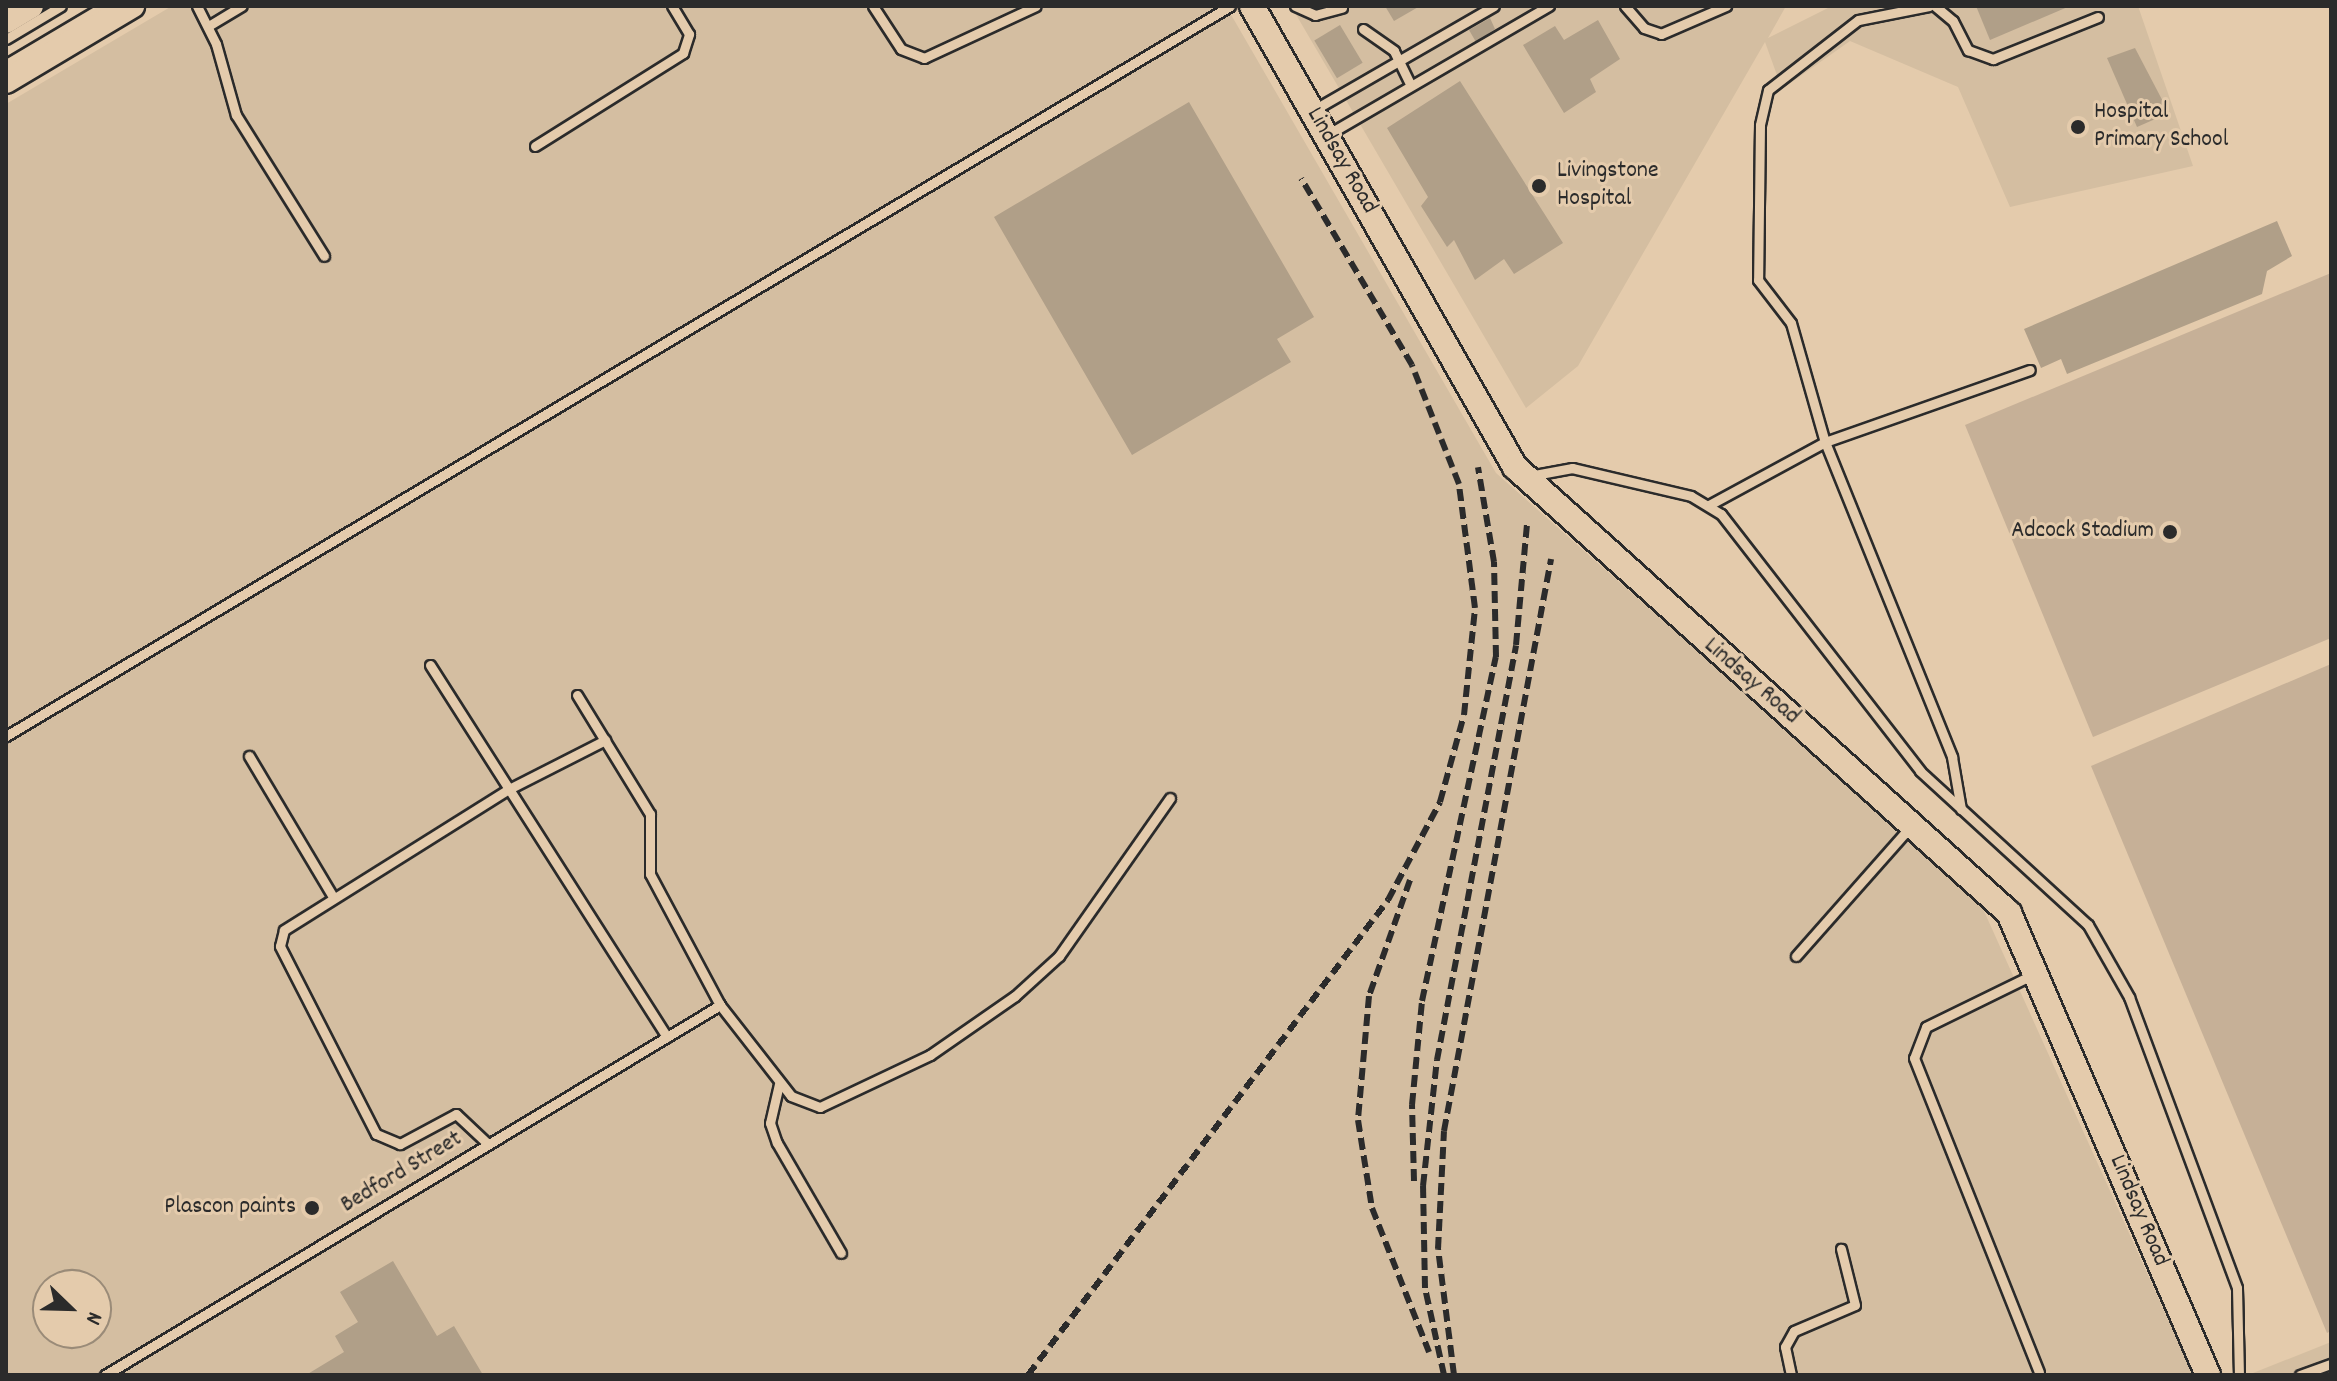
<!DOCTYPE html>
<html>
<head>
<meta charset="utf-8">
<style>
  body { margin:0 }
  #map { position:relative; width:2337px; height:1381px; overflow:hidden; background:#e4cbac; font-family:Dekko,sans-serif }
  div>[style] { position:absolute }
  .built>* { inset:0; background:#d4bea1 }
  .green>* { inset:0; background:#c6b097 }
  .building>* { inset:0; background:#b09f88; transform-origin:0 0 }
  .roads { filter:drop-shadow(2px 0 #2b2b2b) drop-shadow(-2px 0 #2b2b2b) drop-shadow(0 2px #2b2b2b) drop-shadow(0 -2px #2b2b2b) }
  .lane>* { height:9px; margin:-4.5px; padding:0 4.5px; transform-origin:4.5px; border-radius:4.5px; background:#e4cbac }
  .secondary>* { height:24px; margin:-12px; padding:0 12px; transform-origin:12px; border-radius:12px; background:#e4cbac }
  .rail>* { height:6px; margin-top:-3px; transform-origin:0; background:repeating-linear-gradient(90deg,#2b2b2b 0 12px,transparent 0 18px) }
  .dots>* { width:22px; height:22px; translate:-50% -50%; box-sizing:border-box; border:4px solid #e4cbac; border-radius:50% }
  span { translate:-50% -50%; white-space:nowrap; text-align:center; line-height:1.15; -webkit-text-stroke:6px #e4cbac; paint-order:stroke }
  .poi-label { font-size:24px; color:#2b2b2b }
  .left { translate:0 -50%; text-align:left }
  .right { translate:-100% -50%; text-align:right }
  .street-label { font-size:24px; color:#2b2b2b }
  .frame { position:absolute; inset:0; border:8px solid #2b2b2b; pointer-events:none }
  .north { position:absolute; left:32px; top:1269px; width:80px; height:80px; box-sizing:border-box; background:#e4cbac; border:2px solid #9a8b78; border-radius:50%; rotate:113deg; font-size:22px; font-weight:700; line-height:32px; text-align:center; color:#2b2b2b }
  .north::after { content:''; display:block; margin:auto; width:28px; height:36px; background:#2b2b2b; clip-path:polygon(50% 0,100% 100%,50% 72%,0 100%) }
</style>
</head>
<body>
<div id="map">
  <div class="built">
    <div style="clip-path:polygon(evenodd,172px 6px,1226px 6px,1496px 473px,1979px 900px,2193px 1375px,6px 1375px,6px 104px,172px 6px,48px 1285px,96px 1285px,96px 1333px,48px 1333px,48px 1285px)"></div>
    <div style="clip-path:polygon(1291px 6px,1786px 6px,1768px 38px,1832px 6px,2138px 6px,2193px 166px,2010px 207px,1958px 87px,1850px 41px,1782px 89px,1765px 42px,1578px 366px,1526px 408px)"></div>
    <div style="clip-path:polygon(2331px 1342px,2331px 1375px,2248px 1375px)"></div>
  </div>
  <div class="green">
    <div style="clip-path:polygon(2331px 273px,2331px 638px,2093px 737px,1965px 425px)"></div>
    <div style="clip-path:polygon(2331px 664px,2331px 1331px,2327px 1333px,2091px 766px)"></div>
  </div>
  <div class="building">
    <div style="clip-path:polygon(1385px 6px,1420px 6px,1394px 21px)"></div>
    <div style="clip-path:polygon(1976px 6px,2070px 6px,1990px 40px)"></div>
    <div style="clip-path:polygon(1490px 18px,1495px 29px,1476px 42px,1469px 30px)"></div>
    <div style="clip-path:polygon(1598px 20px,1620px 59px,1590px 79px,1596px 92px,1564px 113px,1523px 45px,1555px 26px,1564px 40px)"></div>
    <div style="left:1340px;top:25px;width:44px;height:30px;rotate:59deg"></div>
    <div style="clip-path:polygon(2135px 48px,2169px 113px,2137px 127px,2107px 58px)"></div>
    <div style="clip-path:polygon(1460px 81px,1563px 243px,1514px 274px,1504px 259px,1475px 280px,1454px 240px,1447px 247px,1421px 206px,1428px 197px,1387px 128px)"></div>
    <div style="clip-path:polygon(1189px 102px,1314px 317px,1277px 339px,1291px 362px,1132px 455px,994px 217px)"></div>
    <div style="clip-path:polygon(2277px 221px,2292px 256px,2267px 271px,2262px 294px,2067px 374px,2061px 359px,2041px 368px,2024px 329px)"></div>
    <div style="clip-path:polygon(393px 1261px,437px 1336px,454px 1326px,483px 1375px,306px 1375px,344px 1352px,335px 1336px,358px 1322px,340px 1292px)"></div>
  </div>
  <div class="roads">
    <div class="lane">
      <div style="left:197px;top:6px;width:42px;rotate:63.4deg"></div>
      <div style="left:216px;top:44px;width:74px;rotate:74.3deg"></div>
      <div style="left:236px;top:115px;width:166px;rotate:58deg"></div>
      <div style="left:873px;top:6px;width:51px;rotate:56.9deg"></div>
      <div style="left:901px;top:49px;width:25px;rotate:21deg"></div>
      <div style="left:924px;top:58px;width:123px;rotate:-24.9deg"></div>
      <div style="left:1295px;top:6px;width:22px;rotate:24deg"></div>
      <div style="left:1315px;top:15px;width:28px;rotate:-15deg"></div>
      <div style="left:1625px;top:6px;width:29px;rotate:49deg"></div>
      <div style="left:1644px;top:28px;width:18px;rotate:19deg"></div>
      <div style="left:1661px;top:34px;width:71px;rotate:-23.3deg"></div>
      <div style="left:1929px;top:6px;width:72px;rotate:168.8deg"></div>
      <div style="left:1858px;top:20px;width:114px;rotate:142.1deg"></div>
      <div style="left:1768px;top:90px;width:36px;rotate:103deg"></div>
      <div style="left:1760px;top:125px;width:155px;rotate:90.7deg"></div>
      <div style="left:1758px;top:280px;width:54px;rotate:52.5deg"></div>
      <div style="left:1791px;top:323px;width:124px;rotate:74.1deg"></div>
      <div style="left:1825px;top:442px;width:217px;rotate:-19.4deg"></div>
      <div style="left:1935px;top:6px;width:23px;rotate:40deg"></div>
      <div style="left:1953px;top:21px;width:33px;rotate:63deg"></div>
      <div style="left:1968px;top:50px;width:27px;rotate:20deg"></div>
      <div style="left:1993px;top:59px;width:113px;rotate:-21.8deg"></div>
      <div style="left:210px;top:25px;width:37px;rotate:-31deg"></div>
      <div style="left:1363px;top:29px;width:38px;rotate:35deg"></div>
      <div style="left:1394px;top:51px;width:37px;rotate:64deg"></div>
      <div style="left:6px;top:39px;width:64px;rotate:-31deg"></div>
      <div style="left:6px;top:64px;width:114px;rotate:-30.6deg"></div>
      <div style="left:1312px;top:111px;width:210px;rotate:-30deg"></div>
      <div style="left:1327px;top:135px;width:257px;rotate:-30.2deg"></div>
      <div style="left:535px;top:146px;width:175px;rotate:-32.1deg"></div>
      <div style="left:683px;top:53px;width:20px;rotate:-72deg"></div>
      <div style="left:689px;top:34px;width:33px;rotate:-121deg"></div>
      <div style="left:1529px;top:476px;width:44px;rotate:-10.5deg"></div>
      <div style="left:1572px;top:468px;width:122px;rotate:13.2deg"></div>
      <div style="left:1691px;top:496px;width:35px;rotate:31deg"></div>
      <div style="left:1721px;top:514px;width:325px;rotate:52.2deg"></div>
      <div style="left:1920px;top:771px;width:228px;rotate:42.5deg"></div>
      <div style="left:2088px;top:925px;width:83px;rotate:60.3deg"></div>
      <div style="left:2129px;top:997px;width:310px;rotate:69.6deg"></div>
      <div style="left:2237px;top:1288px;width:87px;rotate:88.7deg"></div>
      <div style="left:1709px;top:505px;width:132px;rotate:-28.5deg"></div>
      <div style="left:1825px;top:442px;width:340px;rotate:68deg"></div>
      <div style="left:1952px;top:757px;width:53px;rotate:80.2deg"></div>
      <div style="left:430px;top:665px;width:441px;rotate:57.5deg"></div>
      <div style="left:577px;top:695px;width:140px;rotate:58.5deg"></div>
      <div style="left:650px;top:814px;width:60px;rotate:90deg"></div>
      <div style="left:650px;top:874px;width:149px;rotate:61.9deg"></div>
      <div style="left:720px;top:1005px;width:115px;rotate:52deg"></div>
      <div style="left:791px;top:1096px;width:31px;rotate:21deg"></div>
      <div style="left:820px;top:1107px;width:122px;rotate:-25.3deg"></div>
      <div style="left:930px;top:1055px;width:103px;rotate:-34.8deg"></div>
      <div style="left:1015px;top:996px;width:59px;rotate:-42.3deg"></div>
      <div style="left:1059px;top:956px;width:193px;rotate:-54.9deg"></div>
      <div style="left:6px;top:736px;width:1425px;rotate:-30.81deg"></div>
      <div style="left:249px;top:756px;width:162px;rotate:59.2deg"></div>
      <div style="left:1796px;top:956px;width:174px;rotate:-48.5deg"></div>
      <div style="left:2032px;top:975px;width:118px;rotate:153.9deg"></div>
      <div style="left:1926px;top:1027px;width:33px;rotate:111deg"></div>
      <div style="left:1914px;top:1058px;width:338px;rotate:68.3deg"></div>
      <div style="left:779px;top:1084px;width:40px;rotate:103deg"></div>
      <div style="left:770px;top:1123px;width:21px;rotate:71deg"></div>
      <div style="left:777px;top:1143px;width:127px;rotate:59.8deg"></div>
      <div style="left:488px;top:1144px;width:44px;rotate:-136.8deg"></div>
      <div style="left:456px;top:1114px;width:64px;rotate:151.8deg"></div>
      <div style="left:400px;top:1144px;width:26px;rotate:-157deg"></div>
      <div style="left:376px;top:1134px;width:211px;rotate:-117.1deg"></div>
      <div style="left:280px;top:946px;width:16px;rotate:-76deg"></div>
      <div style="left:284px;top:930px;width:266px;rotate:-32.1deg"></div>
      <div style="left:509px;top:789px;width:108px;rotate:-27deg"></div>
      <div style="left:105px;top:1375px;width:718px;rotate:-31.03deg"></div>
      <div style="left:1791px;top:1375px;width:29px;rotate:-102deg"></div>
      <div style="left:1785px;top:1347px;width:18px;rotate:-61deg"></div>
      <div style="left:1794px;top:1331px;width:66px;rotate:-23.1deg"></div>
      <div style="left:1855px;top:1305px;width:58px;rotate:-104deg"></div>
      <div style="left:2300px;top:1375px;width:33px;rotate:-20deg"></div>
    </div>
    <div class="secondary">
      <div style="left:1252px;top:6px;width:531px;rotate:60.3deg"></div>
      <div style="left:1515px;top:467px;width:666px;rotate:42.08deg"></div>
      <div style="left:2009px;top:913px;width:503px;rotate:66.7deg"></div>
      <div style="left:6px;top:21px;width:29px;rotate:-31deg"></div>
      <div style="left:6px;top:81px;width:147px;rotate:-30.8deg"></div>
    </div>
  </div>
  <div class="rail">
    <div style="left:1410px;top:880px;width:123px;rotate:109.5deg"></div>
    <div style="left:1369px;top:996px;width:124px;rotate:95.1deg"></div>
    <div style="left:1358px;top:1120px;width:89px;rotate:81deg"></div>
    <div style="left:1372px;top:1208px;width:155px;rotate:68.4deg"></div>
    <div style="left:1414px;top:1181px;width:76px;rotate:-91.5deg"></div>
    <div style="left:1412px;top:1105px;width:104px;rotate:-84.5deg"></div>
    <div style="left:1422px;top:1001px;width:352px;rotate:-77.9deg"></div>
    <div style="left:1496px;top:657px;width:95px;rotate:-91.2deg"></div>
    <div style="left:1494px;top:562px;width:96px;rotate:-99.6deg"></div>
    <div style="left:1028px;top:1375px;width:596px;rotate:-52.84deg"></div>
    <div style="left:1388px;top:900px;width:111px;rotate:-62deg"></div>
    <div style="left:1440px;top:802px;width:90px;rotate:-74.6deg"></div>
    <div style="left:1464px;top:715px;width:108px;rotate:-84.1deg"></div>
    <div style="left:1475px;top:608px;width:125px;rotate:-97.4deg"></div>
    <div style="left:1459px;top:484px;width:128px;rotate:-111.6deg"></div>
    <div style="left:1412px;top:365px;width:217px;rotate:-120.7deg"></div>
    <div style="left:1444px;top:1375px;width:89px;rotate:-102.3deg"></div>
    <div style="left:1425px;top:1288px;width:102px;rotate:-91.1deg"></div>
    <div style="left:1423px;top:1186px;width:127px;rotate:-83.7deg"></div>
    <div style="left:1437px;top:1060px;width:422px;rotate:-79.2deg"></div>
    <div style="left:1516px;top:645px;width:121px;rotate:-84.8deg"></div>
    <div style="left:1454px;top:1375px;width:127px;rotate:-97.2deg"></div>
    <div style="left:1438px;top:1249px;width:118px;rotate:-87.1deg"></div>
    <div style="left:1444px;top:1131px;width:582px;rotate:-79.4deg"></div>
  </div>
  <div class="dots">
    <div style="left:2078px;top:127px;background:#2b2b2b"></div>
    <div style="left:1539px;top:186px;background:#2b2b2b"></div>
    <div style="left:2170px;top:532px;background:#2b2b2b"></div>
    <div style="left:312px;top:1208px;background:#2b2b2b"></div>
  </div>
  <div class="poi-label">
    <span class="left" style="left:2094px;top:127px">Hospital<br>Primary School</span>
    <span class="left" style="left:1557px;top:186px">Livingstone<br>Hospital</span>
    <span class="right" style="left:2154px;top:532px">Adcock Stadium</span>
    <span class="right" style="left:296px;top:1208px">Plascon paints</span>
  </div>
  <div class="street-label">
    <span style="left:1341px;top:161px;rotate:60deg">Lindsay Road</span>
    <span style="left:1751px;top:682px;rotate:41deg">Lindsay Road</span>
    <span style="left:402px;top:1173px;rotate:-31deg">Bedford Street</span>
    <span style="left:2138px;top:1211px;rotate:67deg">Lindsay Road</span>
  </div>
  <div class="frame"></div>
  <div class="north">N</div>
</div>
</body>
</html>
